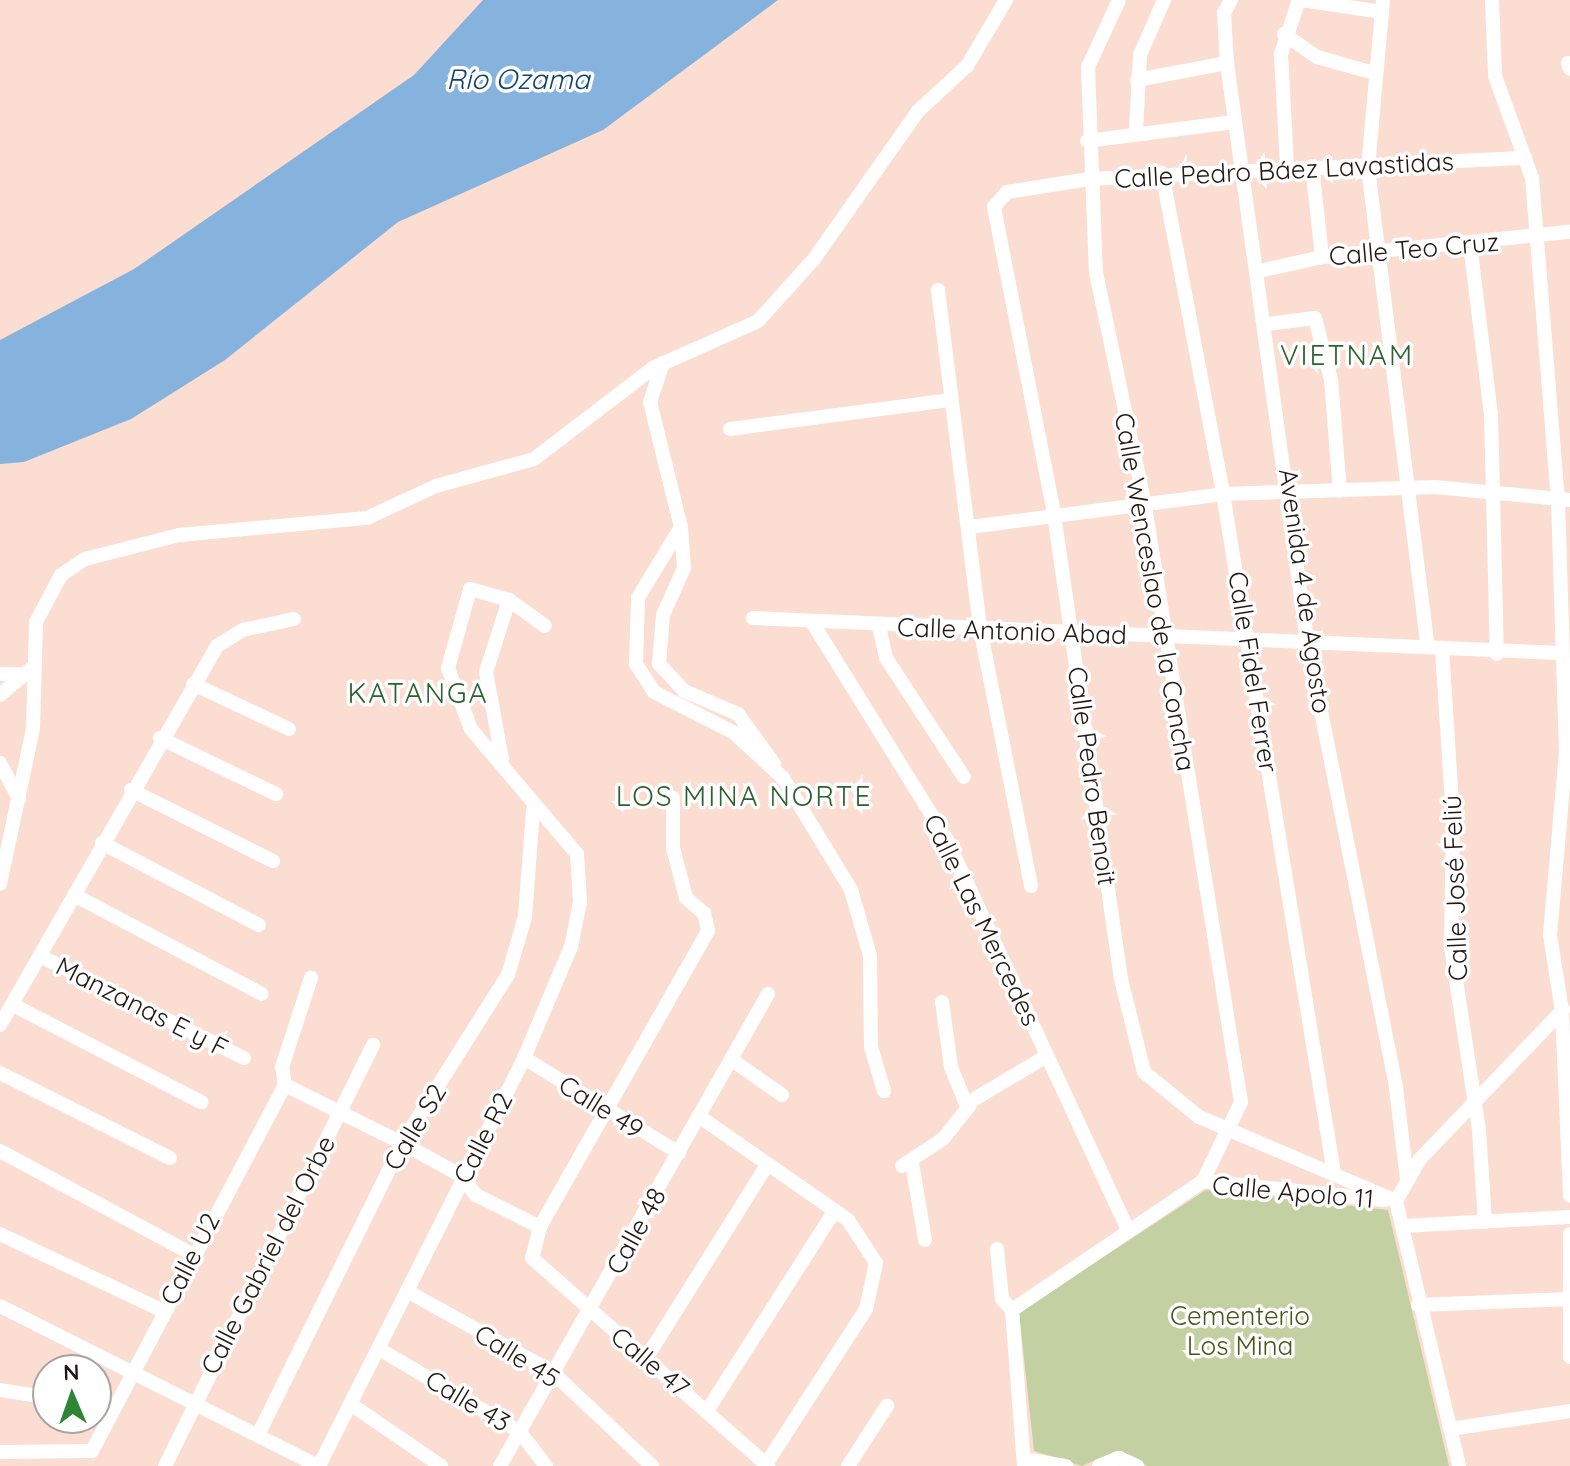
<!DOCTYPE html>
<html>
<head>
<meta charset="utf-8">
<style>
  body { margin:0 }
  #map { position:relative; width:1570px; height:1466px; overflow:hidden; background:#fbddd1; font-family:Quicksand,sans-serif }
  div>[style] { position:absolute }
  .green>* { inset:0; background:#c2d0a2 }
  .water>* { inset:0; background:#86b3dd }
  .minor>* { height:14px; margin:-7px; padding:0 7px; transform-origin:7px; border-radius:7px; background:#fff }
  span { translate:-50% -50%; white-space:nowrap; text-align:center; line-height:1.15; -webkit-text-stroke:7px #fff; paint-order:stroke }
  .street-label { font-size:26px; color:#221814 }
  .park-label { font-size:26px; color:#475619 }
  .water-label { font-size:28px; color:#12436c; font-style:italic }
  .neighbourhood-label { font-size:28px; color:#2c622e; letter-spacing:2px }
  .north { position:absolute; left:32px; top:1354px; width:80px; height:80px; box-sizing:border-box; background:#fff; border:2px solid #a7a3a1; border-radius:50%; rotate:358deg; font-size:22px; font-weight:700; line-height:32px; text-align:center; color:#221814 }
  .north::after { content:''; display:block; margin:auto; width:28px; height:36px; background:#2e8534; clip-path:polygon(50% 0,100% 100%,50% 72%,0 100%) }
</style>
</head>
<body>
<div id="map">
  <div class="green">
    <div style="clip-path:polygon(1206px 1190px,1388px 1210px,1449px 1466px,1148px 1466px,1116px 1451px,1082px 1466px,1034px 1451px,1019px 1312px)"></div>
  </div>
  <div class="water">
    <div style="clip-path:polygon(483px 0,778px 0,603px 130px,398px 222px,225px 360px,131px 419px,24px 462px,0 464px,0 340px,134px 269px,414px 75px)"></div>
  </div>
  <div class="minor">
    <div style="left:1119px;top:0;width:74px;rotate:114.8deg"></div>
    <div style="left:1088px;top:67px;width:206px;rotate:87.8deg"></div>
    <div style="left:1096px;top:273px;width:232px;rotate:78.1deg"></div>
    <div style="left:1144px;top:500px;width:610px;rotate:80.85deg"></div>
    <div style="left:1241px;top:1102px;width:88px;rotate:115.7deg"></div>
    <div style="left:1231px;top:0;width:15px;rotate:118deg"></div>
    <div style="left:1224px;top:13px;width:50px;rotate:86.6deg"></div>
    <div style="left:1227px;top:63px;width:584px;rotate:82.12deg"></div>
    <div style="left:1307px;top:641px;width:456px;rotate:78.7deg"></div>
    <div style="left:1396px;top:1088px;width:92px;rotate:83.1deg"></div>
    <div style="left:1302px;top:0;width:81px;rotate:8.5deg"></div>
    <div style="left:1383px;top:0;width:169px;rotate:95.1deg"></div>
    <div style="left:1368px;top:168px;width:483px;rotate:82.9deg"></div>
    <div style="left:1492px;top:0;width:76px;rotate:87.7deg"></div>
    <div style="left:1495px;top:76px;width:109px;rotate:70.1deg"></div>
    <div style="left:1532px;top:178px;width:323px;rotate:85.4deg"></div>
    <div style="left:1558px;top:500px;width:252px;rotate:88.2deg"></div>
    <div style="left:1566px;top:752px;width:184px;rotate:95deg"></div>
    <div style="left:1550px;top:935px;width:77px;rotate:81deg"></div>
    <div style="left:1562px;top:1011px;width:185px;rotate:87.5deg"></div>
    <div style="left:1284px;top:34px;width:40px;rotate:34.9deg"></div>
    <div style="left:1317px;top:57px;width:59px;rotate:15.7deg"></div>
    <div style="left:1568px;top:63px;width:6px;rotate:72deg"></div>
    <div style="left:1137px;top:80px;width:92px;rotate:-10.7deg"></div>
    <div style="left:1136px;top:130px;width:75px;rotate:-86.9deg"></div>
    <div style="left:1140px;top:55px;width:60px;rotate:-66.4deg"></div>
    <div style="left:1087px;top:141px;width:148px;rotate:-7.4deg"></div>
    <div style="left:1287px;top:165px;width:111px;rotate:-93.1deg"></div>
    <div style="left:1281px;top:54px;width:57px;rotate:-71.6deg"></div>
    <div style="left:1312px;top:166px;width:92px;rotate:83.7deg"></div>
    <div style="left:1162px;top:173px;width:327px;rotate:79.2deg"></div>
    <div style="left:1223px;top:494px;width:688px;rotate:80.72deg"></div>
    <div style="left:1470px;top:244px;width:171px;rotate:83deg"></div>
    <div style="left:1491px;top:414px;width:240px;rotate:88.6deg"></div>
    <div style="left:1259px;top:271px;width:65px;rotate:-12.5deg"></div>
    <div style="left:1322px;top:257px;width:249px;rotate:-5.8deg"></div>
    <div style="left:938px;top:290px;width:341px;rotate:82.9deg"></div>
    <div style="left:980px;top:628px;width:263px;rotate:78.8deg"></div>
    <div style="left:1268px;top:324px;width:47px;rotate:-7.3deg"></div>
    <div style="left:1315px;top:318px;width:64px;rotate:75.5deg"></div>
    <div style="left:1331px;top:380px;width:111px;rotate:85.4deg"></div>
    <div style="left:663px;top:363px;width:41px;rotate:108.4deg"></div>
    <div style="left:650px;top:402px;width:129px;rotate:76.1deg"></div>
    <div style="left:681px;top:527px;width:83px;rotate:121.2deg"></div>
    <div style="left:638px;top:598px;width:66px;rotate:91.7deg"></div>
    <div style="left:636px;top:664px;width:33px;rotate:57deg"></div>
    <div style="left:654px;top:692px;width:89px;rotate:26.9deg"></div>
    <div style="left:733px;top:732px;width:68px;rotate:42.6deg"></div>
    <div style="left:783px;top:778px;width:131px;rotate:58.7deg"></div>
    <div style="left:851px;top:890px;width:69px;rotate:73.9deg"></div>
    <div style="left:870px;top:956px;width:91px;rotate:89.4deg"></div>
    <div style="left:871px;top:1047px;width:46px;rotate:73.5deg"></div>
    <div style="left:730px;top:429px;width:221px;rotate:-7.5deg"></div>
    <div style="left:681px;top:527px;width:41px;rotate:85.8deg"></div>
    <div style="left:684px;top:568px;width:51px;rotate:114.1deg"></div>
    <div style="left:663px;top:615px;width:49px;rotate:94.7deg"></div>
    <div style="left:659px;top:664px;width:37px;rotate:47deg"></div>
    <div style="left:684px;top:691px;width:59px;rotate:23.1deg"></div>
    <div style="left:738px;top:714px;width:62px;rotate:54.2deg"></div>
    <div style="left:970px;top:527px;width:255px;rotate:-7.4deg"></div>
    <div style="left:1223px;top:494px;width:212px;rotate:-1.9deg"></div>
    <div style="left:1435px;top:487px;width:136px;rotate:5.5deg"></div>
    <div style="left:753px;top:618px;width:808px;rotate:2.48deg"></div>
    <div style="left:812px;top:622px;width:256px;rotate:58.2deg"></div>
    <div style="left:947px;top:840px;width:430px;rotate:65.1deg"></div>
    <div style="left:879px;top:627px;width:32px;rotate:77deg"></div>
    <div style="left:886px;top:658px;width:142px;rotate:56.8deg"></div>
    <div style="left:1442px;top:649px;width:172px;rotate:86.3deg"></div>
    <div style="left:1453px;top:821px;width:126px;rotate:90.9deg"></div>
    <div style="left:1451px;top:947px;width:185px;rotate:81.3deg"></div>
    <div style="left:1479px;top:1130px;width:92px;rotate:86.3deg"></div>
    <div style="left:0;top:674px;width:24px"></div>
    <div style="left:193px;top:684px;width:106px;rotate:25.1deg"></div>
    <div style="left:0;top:695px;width:42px;rotate:-40.2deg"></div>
    <div style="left:160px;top:738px;width:129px;rotate:25.8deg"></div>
    <div style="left:502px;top:759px;width:88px;rotate:-100.4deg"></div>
    <div style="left:486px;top:672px;width:76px;rotate:-72.3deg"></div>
    <div style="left:0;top:763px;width:41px;rotate:62.2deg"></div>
    <div style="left:131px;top:790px;width:159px;rotate:26.6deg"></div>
    <div style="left:673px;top:798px;width:50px;rotate:90deg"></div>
    <div style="left:673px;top:848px;width:52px;rotate:75.4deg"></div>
    <div style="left:686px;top:898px;width:23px;rotate:40deg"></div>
    <div style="left:704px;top:913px;width:18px;rotate:77deg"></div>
    <div style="left:708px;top:931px;width:340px;rotate:119.6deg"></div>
    <div style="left:540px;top:1227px;width:32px;rotate:104deg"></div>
    <div style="left:532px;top:1258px;width:315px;rotate:41.4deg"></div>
    <div style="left:102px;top:843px;width:177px;rotate:27.6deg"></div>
    <div style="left:0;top:884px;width:158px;rotate:-78deg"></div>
    <div style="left:33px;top:729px;width:107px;rotate:-88.4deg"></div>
    <div style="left:36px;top:622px;width:53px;rotate:-62deg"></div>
    <div style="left:61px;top:575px;width:29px;rotate:-34deg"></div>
    <div style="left:85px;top:559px;width:97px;rotate:-14.3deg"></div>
    <div style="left:179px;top:535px;width:189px;rotate:-5.2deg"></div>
    <div style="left:367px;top:518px;width:76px;rotate:-24.9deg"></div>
    <div style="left:436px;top:486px;width:102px;rotate:-15.4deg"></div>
    <div style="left:534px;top:459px;width:150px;rotate:-37.4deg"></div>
    <div style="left:653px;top:368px;width:115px;rotate:-24.1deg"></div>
    <div style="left:758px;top:321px;width:84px;rotate:-47.9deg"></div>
    <div style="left:814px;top:259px;width:181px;rotate:-54.9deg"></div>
    <div style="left:918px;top:111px;width:67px;rotate:-42.6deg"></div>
    <div style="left:967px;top:66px;width:77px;rotate:-59.4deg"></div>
    <div style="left:74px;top:895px;width:212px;rotate:27.8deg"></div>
    <div style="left:40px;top:956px;width:228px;rotate:26.6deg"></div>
    <div style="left:942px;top:1002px;width:66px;rotate:82.1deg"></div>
    <div style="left:951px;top:1067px;width:40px;rotate:68deg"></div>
    <div style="left:966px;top:1104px;width:94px;rotate:-30.7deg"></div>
    <div style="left:13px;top:1005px;width:212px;rotate:27.3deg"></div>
    <div style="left:0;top:1025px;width:437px;rotate:-60.2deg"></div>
    <div style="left:217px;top:646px;width:31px;rotate:-32deg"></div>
    <div style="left:243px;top:630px;width:52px;rotate:-12.2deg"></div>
    <div style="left:524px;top:1058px;width:182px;rotate:31.5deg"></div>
    <div style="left:732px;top:1060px;width:61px;rotate:35deg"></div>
    <div style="left:0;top:1073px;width:190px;rotate:26.6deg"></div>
    <div style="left:285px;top:1085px;width:131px;rotate:26.4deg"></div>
    <div style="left:402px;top:1143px;width:68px;rotate:28.8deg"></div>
    <div style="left:462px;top:1176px;width:24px;rotate:54deg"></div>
    <div style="left:476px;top:1195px;width:72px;rotate:26.6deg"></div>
    <div style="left:700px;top:1117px;width:180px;rotate:34.8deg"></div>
    <div style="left:848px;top:1220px;width:51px;rotate:56.9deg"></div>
    <div style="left:876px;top:1263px;width:47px;rotate:102.3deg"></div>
    <div style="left:866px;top:1309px;width:184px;rotate:122.8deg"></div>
    <div style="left:0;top:1151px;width:216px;rotate:28.2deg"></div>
    <div style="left:912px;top:1163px;width:78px;rotate:80.4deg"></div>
    <div style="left:902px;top:1166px;width:49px;rotate:-33.4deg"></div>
    <div style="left:943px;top:1139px;width:43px;rotate:-51.5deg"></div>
    <div style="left:1396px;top:1201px;width:214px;rotate:-156.9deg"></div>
    <div style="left:1199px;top:1117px;width:71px;rotate:-140.7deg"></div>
    <div style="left:1144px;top:1072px;width:96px;rotate:-103.9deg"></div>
    <div style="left:1121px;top:979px;width:481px;rotate:-98.2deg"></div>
    <div style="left:1052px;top:503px;width:302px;rotate:-101.1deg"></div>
    <div style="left:994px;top:207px;width:20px;rotate:-49deg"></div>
    <div style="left:1007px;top:192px;width:83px;rotate:-9deg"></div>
    <div style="left:1089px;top:179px;width:437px;rotate:-2.8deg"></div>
    <div style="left:1396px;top:1201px;width:272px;rotate:76.6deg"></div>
    <div style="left:1396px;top:1201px;width:48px;rotate:-60.3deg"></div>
    <div style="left:1420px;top:1159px;width:207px;rotate:-46.2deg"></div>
    <div style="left:1403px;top:1226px;width:167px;rotate:-3.1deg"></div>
    <div style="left:0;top:1234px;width:181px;rotate:25.2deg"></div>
    <div style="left:1570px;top:1234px;width:123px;rotate:90deg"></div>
    <div style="left:997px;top:1249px;width:50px;rotate:84.3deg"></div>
    <div style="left:1002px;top:1299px;width:15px;rotate:48deg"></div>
    <div style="left:407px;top:1291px;width:165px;rotate:29.1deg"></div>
    <div style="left:551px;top:1371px;width:139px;rotate:43.2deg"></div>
    <div style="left:1418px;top:1305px;width:152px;rotate:-2.3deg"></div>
    <div style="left:0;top:1306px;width:356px;rotate:26.7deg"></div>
    <div style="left:1012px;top:1310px;width:230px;rotate:-34deg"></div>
    <div style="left:1203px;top:1181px;width:182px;rotate:6deg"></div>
    <div style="left:1012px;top:1310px;width:156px;rotate:85.6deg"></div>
    <div style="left:379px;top:1349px;width:164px;rotate:30.5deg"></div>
    <div style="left:520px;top:1432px;width:43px;rotate:52.6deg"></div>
    <div style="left:647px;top:1357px;width:226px;rotate:-58deg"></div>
    <div style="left:0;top:1390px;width:33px;rotate:9deg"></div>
    <div style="left:352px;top:1405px;width:108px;rotate:34.4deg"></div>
    <div style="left:707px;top:1411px;width:238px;rotate:-57.5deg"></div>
    <div style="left:1450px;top:1429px;width:121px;rotate:-8.5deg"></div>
    <div style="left:258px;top:1435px;width:326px;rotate:-63.7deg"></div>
    <div style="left:402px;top:1143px;width:199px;rotate:-57.8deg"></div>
    <div style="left:508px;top:975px;width:60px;rotate:-73.7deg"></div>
    <div style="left:525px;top:917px;width:107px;rotate:-85.7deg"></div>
    <div style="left:0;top:1452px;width:92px;rotate:-0.6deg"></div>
    <div style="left:92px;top:1451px;width:414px;rotate:-62.2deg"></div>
    <div style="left:285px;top:1085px;width:18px;rotate:-99deg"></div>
    <div style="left:282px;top:1067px;width:94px;rotate:-72deg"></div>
    <div style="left:1024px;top:1459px;width:43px;rotate:9.5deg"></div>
    <div style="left:165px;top:1466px;width:470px;rotate:-63.7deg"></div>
    <div style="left:319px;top:1466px;width:457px;rotate:-63.3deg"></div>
    <div style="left:524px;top:1058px;width:121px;rotate:-67.1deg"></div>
    <div style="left:571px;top:947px;width:46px;rotate:-78.7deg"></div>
    <div style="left:580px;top:902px;width:48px;rotate:-93.6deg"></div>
    <div style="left:577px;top:854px;width:164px;rotate:-130.3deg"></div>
    <div style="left:471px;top:729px;width:65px;rotate:-110.7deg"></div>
    <div style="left:448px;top:668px;width:82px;rotate:-74.4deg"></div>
    <div style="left:470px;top:589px;width:41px;rotate:15.8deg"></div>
    <div style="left:509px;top:600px;width:44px;rotate:35.8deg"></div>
    <div style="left:500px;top:1466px;width:543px;rotate:-60.41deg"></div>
    <div style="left:848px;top:1466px;width:72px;rotate:-57deg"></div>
    <div style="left:1099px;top:1466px;width:22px;rotate:-22deg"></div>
    <div style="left:1119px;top:1458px;width:20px;rotate:24deg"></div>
  </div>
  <div class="street-label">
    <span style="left:1284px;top:170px;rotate:-3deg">Calle Pedro Báez Lavastidas</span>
    <span style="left:1414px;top:249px;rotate:-5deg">Calle Teo Cruz</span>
    <span style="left:1305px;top:591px;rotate:82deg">Avenida 4 de Agosto</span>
    <span style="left:1155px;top:592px;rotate:80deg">Calle Wenceslao de la Concha</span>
    <span style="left:1012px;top:631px;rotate:2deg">Calle Antonio Abad</span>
    <span style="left:1253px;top:672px;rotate:81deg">Calle Fidel Ferrer</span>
    <span style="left:1092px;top:776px;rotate:82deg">Calle Pedro Benoit</span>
    <span style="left:1455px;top:888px;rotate:-92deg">Calle José Feliú</span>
    <span style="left:982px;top:920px;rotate:64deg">Calle Las Mercedes</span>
    <span style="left:142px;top:1007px;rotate:27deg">Manzanas E y F</span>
    <span style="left:601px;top:1107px;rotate:32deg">Calle 49</span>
    <span style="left:415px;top:1127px;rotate:-59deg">Calle S2</span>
    <span style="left:483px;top:1138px;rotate:-63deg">Calle R2</span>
    <span style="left:1293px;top:1192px;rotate:5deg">Calle Apolo 11</span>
    <span style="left:636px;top:1231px;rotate:-61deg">Calle 48</span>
    <span style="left:268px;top:1255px;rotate:-63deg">Calle Gabriel del Orbe</span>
    <span style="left:190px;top:1259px;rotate:-63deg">Calle U2</span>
    <span style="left:517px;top:1356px;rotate:32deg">Calle 45</span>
    <span style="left:650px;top:1362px;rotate:40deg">Calle 47</span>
    <span style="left:468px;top:1401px;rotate:31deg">Calle 43</span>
  </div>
  <div class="park-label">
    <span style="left:1240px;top:1331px">Cementerio<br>Los Mina</span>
  </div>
  <div class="water-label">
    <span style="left:518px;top:79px">Río Ozama</span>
  </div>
  <div class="neighbourhood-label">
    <span style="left:1347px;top:355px">VIETNAM</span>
    <span style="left:418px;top:693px">KATANGA</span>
    <span style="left:744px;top:796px">LOS MINA NORTE</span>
  </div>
  <div class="north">N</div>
</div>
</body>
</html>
